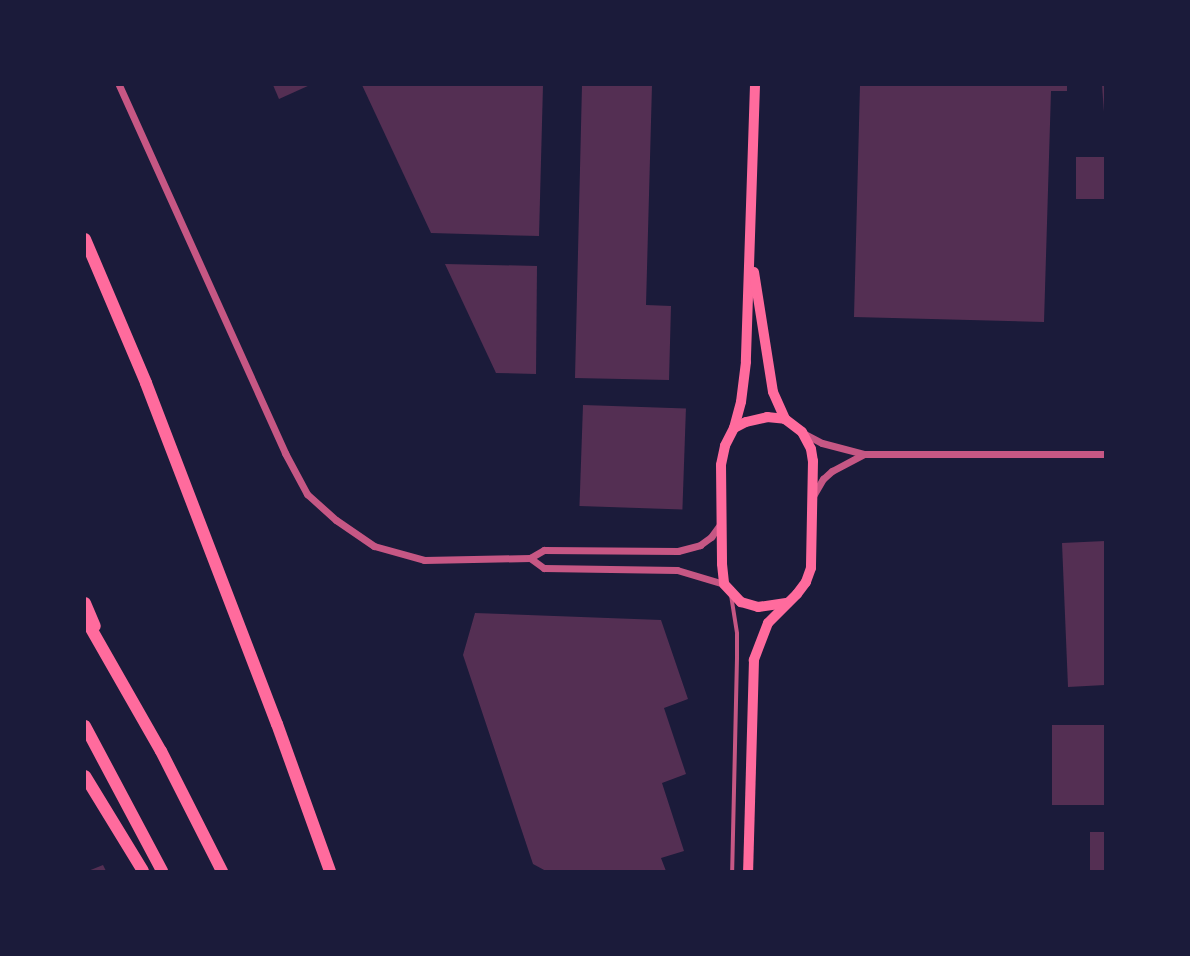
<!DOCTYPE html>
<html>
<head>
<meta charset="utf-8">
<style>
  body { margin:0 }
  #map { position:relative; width:1190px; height:956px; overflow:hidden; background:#1b1b3a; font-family:"Fira Sans Condensed",sans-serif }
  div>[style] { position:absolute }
  .building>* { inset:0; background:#542f53; transform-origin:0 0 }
  .minor>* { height:4px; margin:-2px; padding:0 2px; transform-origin:2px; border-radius:2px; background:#c65784 }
  .tertiary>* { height:7px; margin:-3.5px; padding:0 3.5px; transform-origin:3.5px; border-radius:3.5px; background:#c65784 }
  .primary>* { height:10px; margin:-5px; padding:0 5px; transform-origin:5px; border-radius:5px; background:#ff6b9d }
  .motorway>* { height:12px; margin:-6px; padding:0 6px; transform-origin:6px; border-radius:6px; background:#ff6b9d }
  span { translate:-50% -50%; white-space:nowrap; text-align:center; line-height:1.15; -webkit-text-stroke:3px #1b1b3a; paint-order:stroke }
  .frame { position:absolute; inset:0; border:86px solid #1b1b3a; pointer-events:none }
</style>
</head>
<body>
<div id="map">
  <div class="building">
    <div style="clip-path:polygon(273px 85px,310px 85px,279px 99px)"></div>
    <div style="clip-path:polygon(362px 85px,543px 85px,539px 236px,431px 233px)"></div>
    <div style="clip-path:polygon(582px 85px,652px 85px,646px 305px,671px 306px,669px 380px,575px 378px)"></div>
    <div style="clip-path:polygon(1067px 85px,1067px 91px,1051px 91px,1044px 322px,854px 317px,860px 85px)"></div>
    <div style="clip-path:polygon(1102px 85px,1105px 85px,1105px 112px,1104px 112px)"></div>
    <div style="left:1105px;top:157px;width:42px;height:29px;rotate:90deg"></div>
    <div style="clip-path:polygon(445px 264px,537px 266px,536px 374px,496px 373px)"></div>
    <div style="left:583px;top:405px;width:103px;height:101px;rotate:2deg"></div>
    <div style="clip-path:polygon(1105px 541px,1105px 685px,1068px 687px,1062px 543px)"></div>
    <div style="clip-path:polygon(475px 613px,661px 620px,688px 699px,664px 708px,686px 774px,662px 783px,684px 851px,661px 858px,666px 871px,546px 871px,533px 864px,463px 655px)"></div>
    <div style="left:1105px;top:725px;width:80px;height:53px;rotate:90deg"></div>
    <div style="left:1090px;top:832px;width:15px;height:39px"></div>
    <div style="clip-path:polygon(103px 865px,106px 871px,88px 871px)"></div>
  </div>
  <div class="minor">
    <div style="left:731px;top:595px;width:39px;rotate:81deg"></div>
    <div style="left:737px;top:634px;width:24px;rotate:90deg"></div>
    <div style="left:737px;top:658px;width:213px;rotate:91.3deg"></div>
  </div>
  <div class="tertiary">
    <div style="left:119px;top:85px;width:404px;rotate:65.7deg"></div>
    <div style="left:285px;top:453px;width:47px;rotate:61.8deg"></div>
    <div style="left:307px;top:494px;width:39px;rotate:42deg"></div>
    <div style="left:336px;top:520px;width:46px;rotate:34.4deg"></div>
    <div style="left:374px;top:546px;width:52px;rotate:15.6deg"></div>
    <div style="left:424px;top:560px;width:106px;rotate:-1.1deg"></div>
    <div style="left:530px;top:558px;width:16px;rotate:-30deg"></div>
    <div style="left:544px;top:550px;width:134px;rotate:0.4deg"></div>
    <div style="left:678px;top:551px;width:23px;rotate:-15deg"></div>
    <div style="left:700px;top:545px;width:14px;rotate:-36deg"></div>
    <div style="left:711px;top:537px;width:17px;rotate:-54deg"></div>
    <div style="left:803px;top:433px;width:21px;rotate:28deg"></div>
    <div style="left:822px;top:443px;width:43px;rotate:14.7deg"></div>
    <div style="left:864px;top:454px;width:241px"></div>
    <div style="left:813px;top:496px;width:20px;rotate:-60deg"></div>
    <div style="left:823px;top:479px;width:12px;rotate:-42deg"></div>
    <div style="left:832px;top:471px;width:36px;rotate:-28deg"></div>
    <div style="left:530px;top:558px;width:17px;rotate:36deg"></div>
    <div style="left:544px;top:568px;width:133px;rotate:0.9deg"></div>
    <div style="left:677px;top:570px;width:49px;rotate:16.6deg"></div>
  </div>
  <div class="primary">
    <div style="left:755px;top:85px;width:277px;rotate:91.9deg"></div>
    <div style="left:746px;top:362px;width:40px;rotate:97.1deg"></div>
    <div style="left:741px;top:402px;width:27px;rotate:105deg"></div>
    <div style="left:734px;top:428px;width:20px;rotate:117deg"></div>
    <div style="left:725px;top:446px;width:19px;rotate:102deg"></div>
    <div style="left:721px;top:465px;width:99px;rotate:89.4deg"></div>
    <div style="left:722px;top:564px;width:20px;rotate:84deg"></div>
    <div style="left:724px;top:584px;width:25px;rotate:47deg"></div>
    <div style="left:741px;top:602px;width:18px;rotate:16deg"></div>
    <div style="left:758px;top:607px;width:30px;rotate:-8deg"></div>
    <div style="left:754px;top:272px;width:121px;rotate:81deg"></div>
    <div style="left:773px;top:392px;width:30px;rotate:66deg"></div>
    <div style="left:734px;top:428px;width:13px;rotate:-27deg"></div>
    <div style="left:746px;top:422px;width:22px;rotate:-13deg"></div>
    <div style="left:767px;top:417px;width:18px;rotate:6deg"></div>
    <div style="left:785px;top:419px;width:21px;rotate:37deg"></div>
    <div style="left:802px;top:432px;width:19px;rotate:62deg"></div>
    <div style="left:811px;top:449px;width:12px;rotate:81deg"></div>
    <div style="left:813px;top:461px;width:107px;rotate:91.1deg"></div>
    <div style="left:811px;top:568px;width:15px;rotate:110deg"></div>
    <div style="left:806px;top:582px;width:15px;rotate:127deg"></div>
    <div style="left:797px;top:594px;width:41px;rotate:135deg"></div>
    <div style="left:768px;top:623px;width:40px;rotate:111deg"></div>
    <div style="left:754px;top:660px;width:211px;rotate:91.6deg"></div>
  </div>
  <div class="motorway">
    <div style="left:85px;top:239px;width:156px;rotate:67deg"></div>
    <div style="left:146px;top:383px;width:365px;rotate:69deg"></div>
    <div style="left:277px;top:724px;width:156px;rotate:70.2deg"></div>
    <div style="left:85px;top:603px;width:25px;rotate:67deg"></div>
    <div style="left:85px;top:618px;width:153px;rotate:60.3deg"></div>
    <div style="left:161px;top:751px;width:135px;rotate:63.1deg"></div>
    <div style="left:85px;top:726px;width:164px;rotate:62deg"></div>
    <div style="left:85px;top:776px;width:111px;rotate:58.6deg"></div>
  </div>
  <div class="frame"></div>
</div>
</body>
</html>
